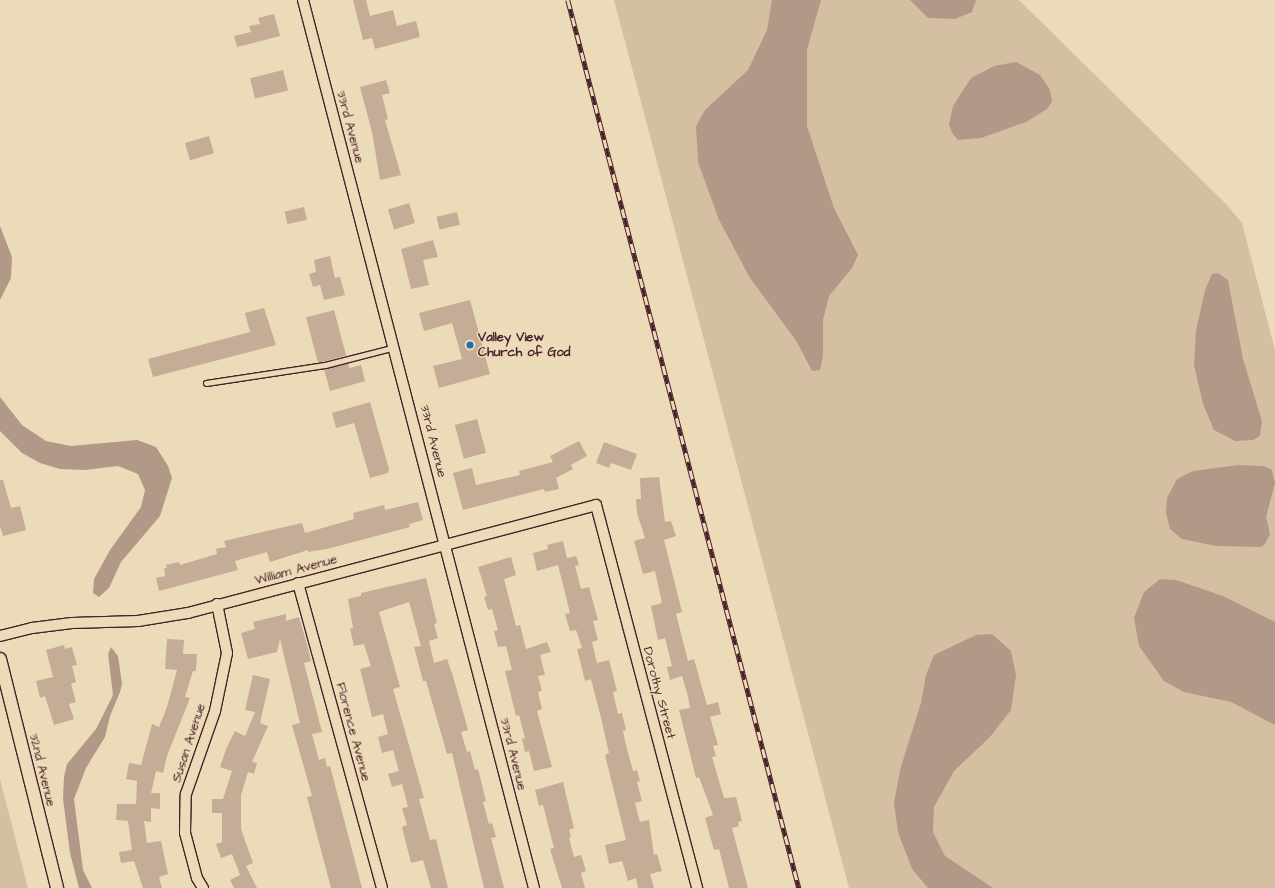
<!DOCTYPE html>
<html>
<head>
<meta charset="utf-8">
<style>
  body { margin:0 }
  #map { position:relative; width:1275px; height:888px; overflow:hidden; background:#ecdbb8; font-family:"Architects Daughter",sans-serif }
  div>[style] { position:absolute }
  .green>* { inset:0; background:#d4bfa3 }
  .water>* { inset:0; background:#b29886 }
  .building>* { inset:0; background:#c4ac96; transform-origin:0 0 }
  .roads { filter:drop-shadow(1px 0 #4a1f2b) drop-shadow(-1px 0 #4a1f2b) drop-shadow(0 1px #4a1f2b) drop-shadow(0 -1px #4a1f2b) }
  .service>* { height:5px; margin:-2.5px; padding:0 2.5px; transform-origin:2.5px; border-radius:2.5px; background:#ecdbb8 }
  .minor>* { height:10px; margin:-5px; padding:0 5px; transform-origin:5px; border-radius:5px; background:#ecdbb8 }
  .tertiary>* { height:12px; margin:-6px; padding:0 6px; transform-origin:6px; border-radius:6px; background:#ecdbb8 }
  .rail>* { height:4.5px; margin-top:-2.25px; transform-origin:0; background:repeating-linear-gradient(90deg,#ecdbb8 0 9px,#4a1f2b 0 18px); box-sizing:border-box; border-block:1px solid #4a1f2b }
  .dots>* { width:11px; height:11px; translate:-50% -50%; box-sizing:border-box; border:2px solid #ecdbb8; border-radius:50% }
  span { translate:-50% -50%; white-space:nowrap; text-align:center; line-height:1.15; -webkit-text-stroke:3px #ecdbb8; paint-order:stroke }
  .street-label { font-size:13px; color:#4a1f2b }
  .poi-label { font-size:13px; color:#4a1f2b; font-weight:700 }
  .left { translate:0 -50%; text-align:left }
</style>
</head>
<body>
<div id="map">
  <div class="green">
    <div style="clip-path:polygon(614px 0,1019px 0,1226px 204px,1242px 223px,1275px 350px,1275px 888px,849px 888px)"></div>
    <div style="clip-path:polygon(0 779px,28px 888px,0 888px)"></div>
  </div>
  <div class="water">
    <div style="clip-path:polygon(772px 0,821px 0,807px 50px,807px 126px,834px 208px,858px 255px,852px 268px,829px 296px,823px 320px,823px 357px,820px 370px,812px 371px,797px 342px,750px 278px,719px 220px,698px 162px,696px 126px,705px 110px,748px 70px,767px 30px)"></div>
    <div style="clip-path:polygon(910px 0,976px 0,972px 12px,955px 19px,928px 18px)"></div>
    <div style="clip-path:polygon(1016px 62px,1040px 75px,1050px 90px,1052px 102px,1047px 109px,1026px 122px,981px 138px,958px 140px,952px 133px,949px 124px,953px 106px,971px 78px,994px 66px)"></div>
    <div style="clip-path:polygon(0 226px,12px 257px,11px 278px,0 300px)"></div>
    <div style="clip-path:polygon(1218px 273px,1228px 280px,1243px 359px,1262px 421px,1260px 436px,1253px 440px,1235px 441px,1214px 430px,1203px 404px,1194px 365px,1196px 331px,1205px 290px,1212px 274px)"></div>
    <div style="clip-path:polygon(0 397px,22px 425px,46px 441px,71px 446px,137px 440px,156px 447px,168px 466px,172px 478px,160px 516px,121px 562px,109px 588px,99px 597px,93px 593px,94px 579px,110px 550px,141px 507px,145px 490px,138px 474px,118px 466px,85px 470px,60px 469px,40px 463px,22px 453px,0 431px)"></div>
    <div style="clip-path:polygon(1238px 465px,1264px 466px,1272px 470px,1275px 483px,1266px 517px,1270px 534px,1265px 544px,1261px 547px,1216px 546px,1182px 539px,1170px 529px,1166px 513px,1167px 498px,1177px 479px,1193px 471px)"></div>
    <div style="clip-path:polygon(1160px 579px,1176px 580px,1223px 596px,1275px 622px,1275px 725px,1231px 702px,1184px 692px,1164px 681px,1139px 646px,1134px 618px,1144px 592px)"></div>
    <div style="clip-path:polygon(992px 634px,1011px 651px,1016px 675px,1011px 710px,990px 737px,954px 771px,934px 807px,933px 832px,945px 856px,993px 888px,928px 888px,912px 869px,898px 832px,894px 803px,900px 770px,921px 703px,926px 675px,934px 655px,976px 635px)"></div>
    <div style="clip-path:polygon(111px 647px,118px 656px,122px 684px,120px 692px,110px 716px,105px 737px,86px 768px,74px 799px,83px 870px,92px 888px,79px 888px,70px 853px,63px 799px,64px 777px,67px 764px,96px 729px,113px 695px,108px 654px)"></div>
  </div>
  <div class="building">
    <div style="clip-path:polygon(353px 0,366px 0,370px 16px,393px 10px,397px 26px,416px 21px,420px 37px,375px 49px,372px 38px,363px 40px)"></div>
    <div style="clip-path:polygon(274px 14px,280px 36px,237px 47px,234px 36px,251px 32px,249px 26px,260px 24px,258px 18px)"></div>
    <div style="left:283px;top:70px;width:21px;height:34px;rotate:76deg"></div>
    <div style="clip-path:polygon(386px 80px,390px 93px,382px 95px,388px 119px,385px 120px,401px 175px,380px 180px,372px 132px,360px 87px)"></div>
    <div style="left:209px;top:136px;width:18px;height:25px;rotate:74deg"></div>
    <div style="left:409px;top:203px;width:21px;height:22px;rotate:73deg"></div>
    <div style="left:304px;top:207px;width:13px;height:20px;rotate:77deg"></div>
    <div style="left:457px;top:212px;width:13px;height:21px;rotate:77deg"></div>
    <div style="clip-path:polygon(433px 240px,438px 257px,423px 260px,429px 285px,411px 289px,401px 249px)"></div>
    <div style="clip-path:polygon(330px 256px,335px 278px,340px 277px,345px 295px,324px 300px,320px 285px,313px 287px,309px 274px,316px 272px,314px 260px)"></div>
    <div style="clip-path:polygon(470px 300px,490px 374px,439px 388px,433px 366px,462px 359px,452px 323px,424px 331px,419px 313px)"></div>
    <div style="clip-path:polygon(264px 308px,276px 345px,153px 377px,148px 359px,250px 332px,245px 313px)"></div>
    <div style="left:334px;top:310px;width:47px;height:29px;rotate:75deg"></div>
    <div style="clip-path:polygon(348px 363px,349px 368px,361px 365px,365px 381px,330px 391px,324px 369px)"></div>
    <div style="clip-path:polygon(370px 402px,389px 469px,388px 473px,370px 478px,354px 423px,336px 428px,332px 413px)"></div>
    <div style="left:477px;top:419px;width:35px;height:23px;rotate:75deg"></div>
    <div style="clip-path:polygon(579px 441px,587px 456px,571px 465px,573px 469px,556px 478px,559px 489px,545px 492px,544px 489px,463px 510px,453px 473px,472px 468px,476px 485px,520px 475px,519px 471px,553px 462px,550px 456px)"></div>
    <div style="clip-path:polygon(604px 442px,637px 454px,631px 470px,611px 463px,609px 468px,596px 463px)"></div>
    <div style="clip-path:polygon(659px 477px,665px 522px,671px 521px,676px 536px,664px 540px,682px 612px,676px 614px,688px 661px,694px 659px,707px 705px,718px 702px,721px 714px,710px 717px,718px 745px,713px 746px,716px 756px,712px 757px,724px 798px,736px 797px,742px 821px,738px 822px,739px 826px,732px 828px,748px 888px,729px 888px,719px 849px,714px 850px,705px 818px,713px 815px,699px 777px,696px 778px,679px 710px,690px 708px,688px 696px,682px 676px,670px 680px,667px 667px,672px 666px,665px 638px,658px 640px,651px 606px,662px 603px,655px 571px,643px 574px,634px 541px,645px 538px,637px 513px,636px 499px,641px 499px,640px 478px)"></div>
    <div style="clip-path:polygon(0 480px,3px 480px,11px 508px,20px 506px,26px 530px,3px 536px,0 526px)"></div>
    <div style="clip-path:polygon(418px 502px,423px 520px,409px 524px,410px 527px,327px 549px,308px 552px,308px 550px,270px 562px,267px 552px,235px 561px,238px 570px,159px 591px,156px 578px,165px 576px,164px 568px,167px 568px,166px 565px,179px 562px,180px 565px,217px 554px,216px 549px,226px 547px,224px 541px,302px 523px,305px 533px,354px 519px,353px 513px,384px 505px,385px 510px)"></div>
    <div style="clip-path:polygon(563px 541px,567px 558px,576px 556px,579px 565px,575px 566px,581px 589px,589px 587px,598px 620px,593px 621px,598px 640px,592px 642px,597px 663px,609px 660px,617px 691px,613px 692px,618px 714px,622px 713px,626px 730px,623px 731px,626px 745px,633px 771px,637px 770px,640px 781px,637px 782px,642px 801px,635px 803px,640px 822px,649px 820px,654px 855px,657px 854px,662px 871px,650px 874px,654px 888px,638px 888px,636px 878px,628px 881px,622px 861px,609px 864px,605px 845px,626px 840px,605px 755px,609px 753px,601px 718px,591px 679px,585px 681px,577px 649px,582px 648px,576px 630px,570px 631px,565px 614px,570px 613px,558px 565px,537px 571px,533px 553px,548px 549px,547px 545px)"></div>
    <div style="clip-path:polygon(511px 557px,516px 575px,504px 579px,516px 626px,520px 625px,526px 649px,547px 642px,551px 652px,540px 655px,545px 675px,538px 676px,542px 691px,538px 692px,542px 709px,537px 711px,552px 767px,534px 771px,529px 751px,525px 752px,522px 739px,525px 738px,519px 715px,516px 716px,505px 671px,512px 670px,506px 646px,498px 647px,494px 631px,498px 630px,492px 609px,488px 610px,484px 597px,487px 596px,478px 567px)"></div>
    <div style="clip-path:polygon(426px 578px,437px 623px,434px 624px,438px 638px,429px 641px,434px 663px,447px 659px,453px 676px,468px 730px,461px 732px,467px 752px,470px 751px,475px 770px,478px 769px,486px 801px,483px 802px,489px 824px,492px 823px,496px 837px,491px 838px,504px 888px,484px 888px,452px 753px,447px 754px,426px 681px,423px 681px,414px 647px,421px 646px,409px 602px,379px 612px,400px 687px,393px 689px,424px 798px,419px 799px,430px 840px,436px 839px,448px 888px,431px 888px,423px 860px,411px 863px,402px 827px,407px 825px,402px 808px,408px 807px,402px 784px,392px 787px,388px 774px,399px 771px,393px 750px,382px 753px,378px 737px,388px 734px,383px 714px,372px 717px,360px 669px,371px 666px,364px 644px,354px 646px,350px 629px,353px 628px,348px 599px,361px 596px,361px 593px)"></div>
    <div style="clip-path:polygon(286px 614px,286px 621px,299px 617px,308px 648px,311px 661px,304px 663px,322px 732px,312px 734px,319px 760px,325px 758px,327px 767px,330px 766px,362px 888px,331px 888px,307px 797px,312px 796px,292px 725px,300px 723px,280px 639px,277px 652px,248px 659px,241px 633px,255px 629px,253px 622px)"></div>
    <div style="clip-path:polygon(167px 639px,184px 640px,183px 654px,197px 654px,196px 671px,193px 671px,185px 697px,190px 698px,167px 756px,163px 773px,156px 771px,151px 793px,160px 793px,160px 809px,151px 808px,151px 822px,144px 821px,147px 843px,161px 841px,168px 874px,159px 877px,162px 888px,143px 888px,134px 861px,121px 863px,119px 852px,132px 850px,128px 821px,116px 820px,117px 804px,136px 804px,137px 781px,126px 779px,129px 763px,141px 765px,152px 724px,159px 727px,167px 707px,177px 670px,165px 669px)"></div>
    <div style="clip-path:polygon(64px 645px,65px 649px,72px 647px,77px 665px,72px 666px,76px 682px,71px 684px,76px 702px,69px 704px,74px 719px,54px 725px,45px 696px,40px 698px,36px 681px,53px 677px,46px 650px)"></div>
    <div style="clip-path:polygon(253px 675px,270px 679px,260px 723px,268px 726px,252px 762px,257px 763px,254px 774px,248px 772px,241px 795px,241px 829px,253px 863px,246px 866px,257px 888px,234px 888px,230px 880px,240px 875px,232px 854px,221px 858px,216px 844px,222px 842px,222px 813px,212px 813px,212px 799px,223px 799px,232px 771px,220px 767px,226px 749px,235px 731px,245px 736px,255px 712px,245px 710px)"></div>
    <div style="clip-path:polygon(563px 782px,574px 828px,569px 830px,571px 837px,569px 838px,574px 857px,581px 855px,586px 871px,581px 873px,585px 888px,562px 888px,550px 849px,554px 848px,543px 805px,539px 806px,535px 790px)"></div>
  </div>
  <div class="roads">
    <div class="service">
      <div style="left:206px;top:383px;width:120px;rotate:-8.6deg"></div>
      <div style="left:325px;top:365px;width:72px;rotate:-14.4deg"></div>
    </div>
    <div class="minor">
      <div style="left:303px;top:0;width:918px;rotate:75.42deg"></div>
      <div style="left:298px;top:583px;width:316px;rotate:74.6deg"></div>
      <div style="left:0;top:636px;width:33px;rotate:-14deg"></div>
      <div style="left:32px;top:628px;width:40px;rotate:-7.1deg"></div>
      <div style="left:72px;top:623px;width:66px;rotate:-1.7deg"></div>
      <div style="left:138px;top:621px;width:51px;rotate:-9.1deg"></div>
      <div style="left:188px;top:613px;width:422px;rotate:-14.8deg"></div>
      <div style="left:596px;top:505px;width:396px;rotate:75.2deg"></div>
      <div style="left:203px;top:888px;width:12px;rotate:-121deg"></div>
      <div style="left:197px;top:878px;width:47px;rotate:-104.9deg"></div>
      <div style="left:185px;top:833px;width:39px;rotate:-89deg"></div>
      <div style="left:186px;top:794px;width:88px;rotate:-70.7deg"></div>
      <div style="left:215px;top:711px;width:59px;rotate:-78.3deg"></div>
      <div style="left:227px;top:653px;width:50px;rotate:-101.5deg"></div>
    </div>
    <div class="tertiary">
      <div style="left:0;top:659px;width:236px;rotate:76deg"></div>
    </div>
  </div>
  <div class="rail">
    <div style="left:568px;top:0;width:918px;rotate:75.42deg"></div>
  </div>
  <div class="dots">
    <div style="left:470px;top:345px;background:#1f6fb2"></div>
  </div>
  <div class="street-label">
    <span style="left:350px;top:127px;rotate:75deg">33rd Avenue</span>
    <span style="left:433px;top:441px;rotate:76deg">33rd Avenue</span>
    <span style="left:296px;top:570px;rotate:-15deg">William Avenue</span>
    <span style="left:659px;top:693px;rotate:75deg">Dorothy Street</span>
    <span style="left:353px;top:732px;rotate:75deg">Florence Avenue</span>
    <span style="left:189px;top:743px;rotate:-72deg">Susan Avenue</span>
    <span style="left:513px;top:754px;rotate:76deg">33rd Avenue</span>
    <span style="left:42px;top:770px;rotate:76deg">32nd Avenue</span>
  </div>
  <div class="poi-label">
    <span class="left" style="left:478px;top:345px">Valley View<br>Church of God</span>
  </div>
</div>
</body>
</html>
